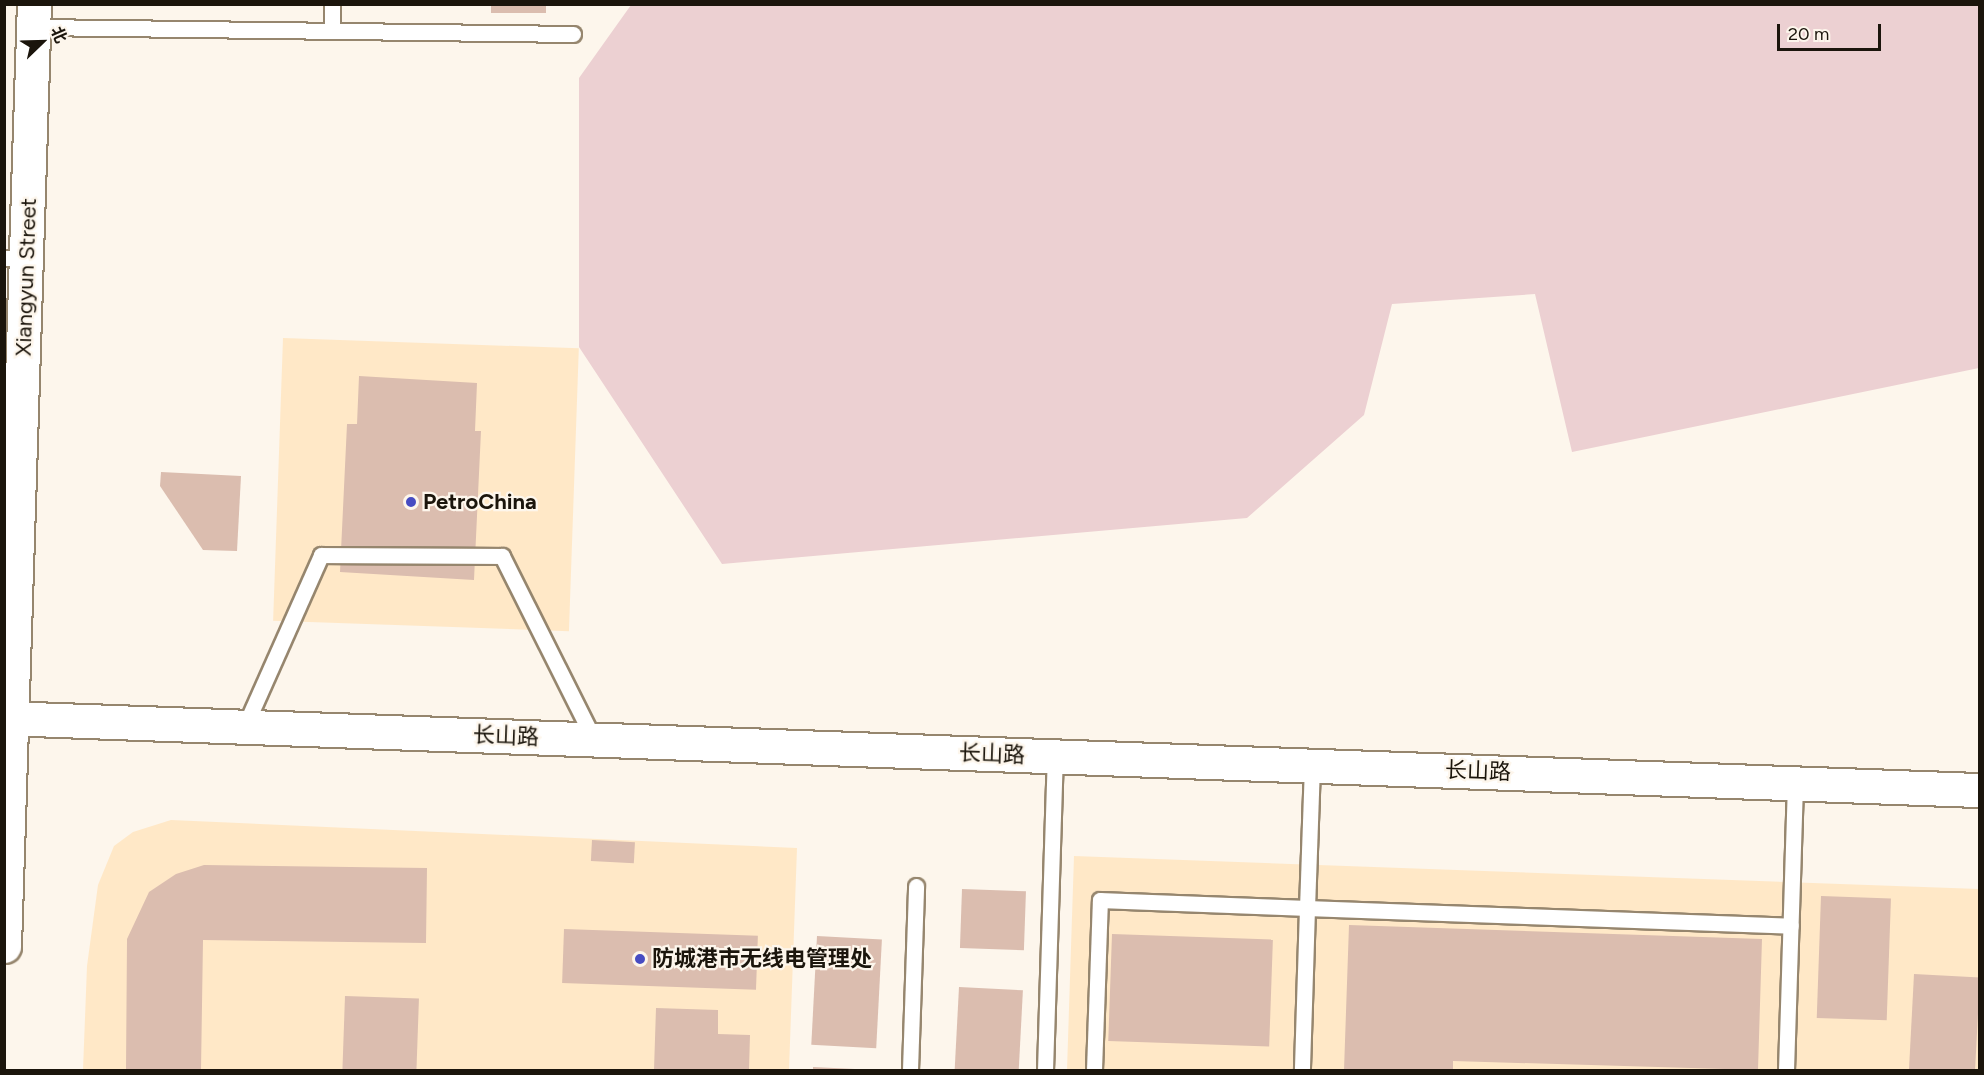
<!DOCTYPE html>
<html>
<head>
<meta charset="utf-8">
<style>
  body { margin:0 }
  #map { position:relative; width:1984px; height:1075px; overflow:hidden; background:#fdf6ec; font-family:Figtree,"Noto Sans SC",sans-serif }
  div>[style] { position:absolute }
  .built>* { inset:0; background:#ffe8c7; transform-origin:0 0 }
  .green>* { inset:0; background:#ecd0d2 }
  .building>* { inset:0; background:#dbbdaf; transform-origin:0 0 }
  .roads { filter:drop-shadow(2px 0 #96866e) drop-shadow(-2px 0 #96866e) drop-shadow(0 2px #96866e) drop-shadow(0 -2px #96866e) }
  .lane>* { height:15px; margin:-7.5px; padding:0 7.5px; transform-origin:7.5px; border-radius:7.5px; background:#fff }
  .secondary>* { height:33px; margin:-16.5px; padding:0 16.5px; transform-origin:16.5px; border-radius:16.5px; background:#fff }
  .dots>* { width:16px; height:16px; translate:-50% -50%; box-sizing:border-box; border:3px solid #fdf6ec; border-radius:50% }
  span { translate:-50% -50%; white-space:nowrap; text-align:center; line-height:1.15; -webkit-text-stroke:4.5px #fdf6ec; paint-order:stroke }
  .street-label { font-size:22px; color:#1b150c }
  .poi-label { font-size:22px; color:#1b150c; font-weight:700 }
  .left { translate:0 -50%; text-align:left }
  .frame { position:absolute; inset:0; border:6px solid #1b150c; pointer-events:none }
  .north { position:absolute; left:12px; top:12px; width:60px; height:60px; -webkit-text-stroke:4px #fdf6ec; paint-order:stroke; rotate:67deg; font-size:16px; font-weight:700; line-height:24px; text-align:center; color:#1b150c }
  .north::after { content:''; display:block; margin:auto; width:21px; height:27px; background:#1b150c; clip-path:polygon(50% 0,100% 100%,50% 72%,0 100%) }
  .scale { position:absolute; left:1777px; top:24px; width:104px; height:27px; box-sizing:border-box; border:3px solid #1b150c; border-top:0; padding-left:8px; font-size:18px; line-height:21px; white-space:nowrap; color:#1b150c; -webkit-text-stroke:4px #fdf6ec; paint-order:stroke }
</style>
</head>
<body>
<div id="map">
  <div class="built">
    <div style="left:283px;top:338px;width:296px;height:283px;rotate:2deg"></div>
    <div style="clip-path:polygon(171px 820px,797px 848px,789px 1070px,83px 1070px,87px 966px,98px 885px,114px 846px,133px 832px)"></div>
    <div style="clip-path:polygon(1074px 856px,1979px 889px,1979px 1070px,1067px 1070px)"></div>
  </div>
  <div class="green">
    <div style="clip-path:polygon(631px 5px,1979px 5px,1979px 368px,1572px 452px,1535px 294px,1392px 304px,1364px 415px,1247px 518px,722px 564px,579px 347px,579px 78px)"></div>
  </div>
  <div class="building">
    <div style="left:491px;top:4px;width:55px;height:9px"></div>
    <div style="clip-path:polygon(359px 376px,477px 383px,475px 431px,481px 431px,474px 580px,340px 572px,347px 424px,357px 424px)"></div>
    <div style="clip-path:polygon(161px 472px,241px 476px,237px 551px,203px 550px,160px 486px)"></div>
    <div style="left:592px;top:840px;width:43px;height:21px;rotate:3deg"></div>
    <div style="clip-path:polygon(204px 865px,427px 868px,426px 943px,203px 940px,201px 1070px,126px 1070px,127px 939px,149px 892px,176px 874px)"></div>
    <div style="left:962px;top:889px;width:64px;height:59px;rotate:2deg"></div>
    <div style="left:1821px;top:896px;width:70px;height:122px;rotate:2deg"></div>
    <div style="clip-path:polygon(1349px 925px,1762px 939px,1758px 1070px,1453px 1061px,1453px 1070px,1344px 1070px)"></div>
    <div style="left:564px;top:929px;width:194px;height:54px;rotate:2deg"></div>
    <div style="left:1112px;top:934px;width:161px;height:107px;rotate:2deg"></div>
    <div style="left:817px;top:936px;width:65px;height:109px;rotate:3deg"></div>
    <div style="left:1914px;top:974px;width:66px;height:96px;rotate:3deg"></div>
    <div style="left:959px;top:987px;width:64px;height:83px;rotate:3deg"></div>
    <div style="left:345px;top:996px;width:74px;height:74px;rotate:2deg"></div>
    <div style="clip-path:polygon(656px 1008px,718px 1010px,718px 1034px,750px 1035px,749px 1070px,654px 1070px)"></div>
    <div style="clip-path:polygon(813px 1067px,855px 1069px,855px 1070px,813px 1070px)"></div>
  </div>
  <div class="roads">
    <div class="lane">
      <div style="left:34px;top:27px;width:539px;rotate:0.74deg"></div>
      <div style="left:332px;top:31px;width:27px;rotate:-90deg"></div>
      <div style="left:4px;top:258px;width:22px"></div>
      <div style="left:245px;top:726px;width:187px;rotate:-66deg"></div>
      <div style="left:321px;top:555px;width:181px;rotate:0.3deg"></div>
      <div style="left:502px;top:556px;width:206px;rotate:63.4deg"></div>
      <div style="left:1312px;top:765px;width:143px;rotate:92deg"></div>
      <div style="left:1307px;top:908px;width:484px;rotate:2.1deg"></div>
      <div style="left:910px;top:1070px;width:184px;rotate:-88.1deg"></div>
      <div style="left:1045px;top:1070px;width:314px;rotate:-88.2deg"></div>
      <div style="left:1094px;top:1070px;width:170px;rotate:-88deg"></div>
      <div style="left:1100px;top:900px;width:207px;rotate:2.2deg"></div>
      <div style="left:1307px;top:908px;width:162px;rotate:91.8deg"></div>
      <div style="left:1786px;top:1070px;width:287px;rotate:-88.2deg"></div>
    </div>
    <div class="secondary">
      <div style="left:4px;top:718px;width:1977px;rotate:2.09deg"></div>
      <div style="left:4px;top:946px;width:942px;rotate:-88.18deg"></div>
    </div>
  </div>
  <div class="dots">
    <div style="left:411px;top:502px;background:#474cc2"></div>
    <div style="left:640px;top:959px;background:#474cc2"></div>
  </div>
  <div class="street-label">
    <span style="left:26px;top:277px;rotate:-88deg">Xiangyun Street</span>
    <span style="left:506px;top:736px;rotate:2deg">长山路</span>
    <span style="left:992px;top:754px;rotate:2deg">长山路</span>
    <span style="left:1478px;top:771px;rotate:2deg">长山路</span>
  </div>
  <div class="poi-label">
    <span class="left" style="left:423px;top:502px">PetroChina</span>
    <span class="left" style="left:652px;top:959px">防城港市无线电管理处</span>
  </div>
  <div class="frame"></div>
  <div class="north">北</div>
  <div class="scale">20 m</div>
</div>
</body>
</html>
